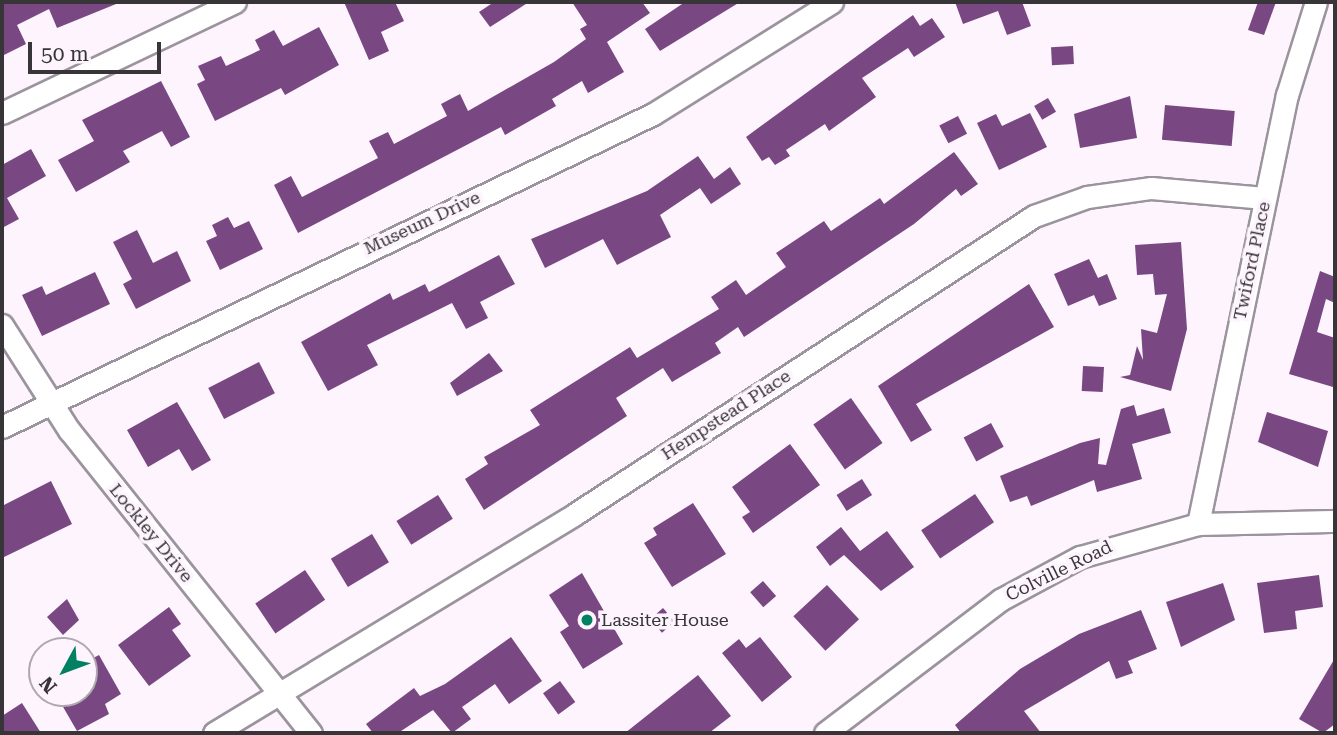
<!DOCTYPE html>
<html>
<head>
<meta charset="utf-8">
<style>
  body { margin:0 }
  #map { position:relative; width:1337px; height:735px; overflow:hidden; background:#fdf4fe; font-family:"Roboto Serif",serif }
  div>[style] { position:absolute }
  .building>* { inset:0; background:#794882; transform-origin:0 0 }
  .roads { filter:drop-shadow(2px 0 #9b939d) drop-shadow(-2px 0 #9b939d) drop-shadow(0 2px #9b939d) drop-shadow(0 -2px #9b939d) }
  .minor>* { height:21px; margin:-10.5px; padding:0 10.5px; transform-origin:10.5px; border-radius:10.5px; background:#fff }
  .dots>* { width:19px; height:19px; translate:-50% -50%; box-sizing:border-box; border:4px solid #fdf4fe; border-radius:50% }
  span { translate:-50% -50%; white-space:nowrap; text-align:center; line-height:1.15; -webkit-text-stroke:7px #fdf4fe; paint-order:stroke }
  .street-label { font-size:18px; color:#383539 }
  .poi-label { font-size:18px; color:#383539 }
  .left { translate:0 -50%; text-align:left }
  .frame { position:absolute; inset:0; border:4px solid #383539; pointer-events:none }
  .north { position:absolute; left:28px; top:637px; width:70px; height:70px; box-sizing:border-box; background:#fdf4fe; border:2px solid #aea8af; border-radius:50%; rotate:229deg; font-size:19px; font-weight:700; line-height:28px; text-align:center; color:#383539 }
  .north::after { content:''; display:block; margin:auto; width:24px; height:32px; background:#008162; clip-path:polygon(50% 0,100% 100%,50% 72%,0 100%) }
  .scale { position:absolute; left:28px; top:42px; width:133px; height:32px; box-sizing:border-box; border:4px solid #383539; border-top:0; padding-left:9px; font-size:21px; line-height:24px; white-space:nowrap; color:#383539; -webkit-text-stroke:5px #fdf4fe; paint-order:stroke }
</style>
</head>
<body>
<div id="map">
  <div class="building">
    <div style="clip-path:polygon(2px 2px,121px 2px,57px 28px,49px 9px,17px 25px,26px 44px,2px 56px)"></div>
    <div style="clip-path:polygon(344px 2px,395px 2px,404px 21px,381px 32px,389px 51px,369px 60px)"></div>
    <div style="clip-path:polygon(494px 2px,529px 2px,490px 27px,479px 12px)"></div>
    <div style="clip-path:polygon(572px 2px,642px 2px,650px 13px,607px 42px,624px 72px,588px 93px,582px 81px,552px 99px,556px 106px,505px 135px,501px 127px,298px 233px,274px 185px,291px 176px,302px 197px,378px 158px,369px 141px,388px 132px,394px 144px,447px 116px,441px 104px,460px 94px,468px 111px,554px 62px,586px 39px,580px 29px,587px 25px)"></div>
    <div style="clip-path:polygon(685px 2px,740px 2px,660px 51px,645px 29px)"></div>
    <div style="clip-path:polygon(955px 2px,1022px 2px,1031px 26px,1007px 35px,998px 11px,963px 24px)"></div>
    <div style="clip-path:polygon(1258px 2px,1276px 2px,1264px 35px,1248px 30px)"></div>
    <div style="clip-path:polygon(913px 15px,920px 26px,932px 18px,945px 37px,914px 57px,908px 48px,862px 78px,876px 97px,829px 131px,825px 124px,786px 150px,790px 156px,775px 165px,769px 157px,762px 161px,746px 137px)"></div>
    <div style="clip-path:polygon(319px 27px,339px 65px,285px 95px,281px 88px,215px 121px,197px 84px,205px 80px,198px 66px,221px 56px,226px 66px,260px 50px,255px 40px,274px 30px,283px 46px)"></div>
    <div style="left:1073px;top:46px;width:18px;height:22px;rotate:87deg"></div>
    <div style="clip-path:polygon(161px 81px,190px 137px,171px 147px,162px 131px,123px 151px,130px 162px,76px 192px,58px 160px,94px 141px,82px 120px)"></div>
    <div style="clip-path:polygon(1130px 96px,1137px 138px,1080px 148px,1074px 114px)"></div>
    <div style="left:1048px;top:98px;width:16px;height:16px;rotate:60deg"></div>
    <div style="left:1165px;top:105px;width:70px;height:35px;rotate:5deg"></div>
    <div style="clip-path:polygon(1030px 113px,1047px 147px,999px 170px,977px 123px,996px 114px,1002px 126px)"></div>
    <div style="left:958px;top:116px;width:20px;height:21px;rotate:63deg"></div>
    <div style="clip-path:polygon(31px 149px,46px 176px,7px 198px,19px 219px,2px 228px,2px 165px)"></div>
    <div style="clip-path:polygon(954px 152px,978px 184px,961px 196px,956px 189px,914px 224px,744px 337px,738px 327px,715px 343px,721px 353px,672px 382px,663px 368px,616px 398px,627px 416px,484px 510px,465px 479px,488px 464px,484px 457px,540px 425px,530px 410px,630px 347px,637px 358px,719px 309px,711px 297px,736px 280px,746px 295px,786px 267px,776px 253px,824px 221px,831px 231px,880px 198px,884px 204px)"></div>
    <div style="clip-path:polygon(698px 156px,714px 179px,730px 167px,741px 184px,711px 204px,700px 188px,660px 215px,671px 237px,617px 265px,603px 239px,545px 268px,531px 239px,647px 191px)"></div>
    <div style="clip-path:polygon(228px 217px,234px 228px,249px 221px,263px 249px,220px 270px,206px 241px,217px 236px,212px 225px)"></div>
    <div style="clip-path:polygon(137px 230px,153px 263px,177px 251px,191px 281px,136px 309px,123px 284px,132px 279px,113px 242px)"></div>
    <div style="clip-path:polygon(1181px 242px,1187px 329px,1171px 391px,1120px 377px,1130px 375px,1137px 346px,1143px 360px,1141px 329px,1157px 333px,1167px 294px,1155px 295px,1153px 274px,1137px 275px,1135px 245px)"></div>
    <div style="clip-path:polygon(499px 255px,515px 284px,480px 302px,488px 318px,466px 329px,452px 303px,367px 345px,378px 365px,328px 391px,301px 342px,390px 293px,393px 300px,425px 284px,429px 292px)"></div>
    <div style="clip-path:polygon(1089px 259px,1098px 278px,1107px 274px,1117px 299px,1099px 306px,1094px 295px,1068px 306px,1054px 274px)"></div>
    <div style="clip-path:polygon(1320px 271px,1335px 277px,1335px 303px,1326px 299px,1317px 332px,1335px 338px,1333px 387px,1289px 374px)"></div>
    <div style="clip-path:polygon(95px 272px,110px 304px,42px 336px,22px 295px,42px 286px,46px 295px)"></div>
    <div style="clip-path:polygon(1029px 284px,1054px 327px,916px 404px,932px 430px,911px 442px,878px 386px)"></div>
    <div style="clip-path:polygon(489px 353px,503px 371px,457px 396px,450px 383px)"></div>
    <div style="left:259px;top:362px;width:35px;height:57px;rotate:63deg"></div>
    <div style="left:1083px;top:366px;width:21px;height:25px;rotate:3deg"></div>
    <div style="left:851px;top:398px;width:55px;height:46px;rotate:55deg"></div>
    <div style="clip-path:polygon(177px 402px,211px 460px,192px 471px,179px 449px,148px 467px,127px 430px)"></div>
    <div style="clip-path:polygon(1134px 405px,1137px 416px,1164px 408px,1171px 433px,1132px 444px,1142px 479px,1097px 492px,1094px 480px,1031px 506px,1027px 496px,1010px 502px,1000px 476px,1080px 443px,1100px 438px,1098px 464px,1106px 465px,1121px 409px)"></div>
    <div style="clip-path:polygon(1267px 412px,1328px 431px,1318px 467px,1258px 442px)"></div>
    <div style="left:991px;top:423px;width:27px;height:31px;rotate:62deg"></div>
    <div style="clip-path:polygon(790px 444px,820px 485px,753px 533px,742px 517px,750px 512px,732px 487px)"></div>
    <div style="left:862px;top:479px;width:19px;height:30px;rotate:58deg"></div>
    <div style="clip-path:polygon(51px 481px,72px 524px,2px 558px,2px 506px)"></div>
    <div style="left:975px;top:494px;width:34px;height:65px;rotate:56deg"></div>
    <div style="left:438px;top:495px;width:28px;height:49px;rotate:58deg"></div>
    <div style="clip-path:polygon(693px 503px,726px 554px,672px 587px,644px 543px,657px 535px,653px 528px)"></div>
    <div style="clip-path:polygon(841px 527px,860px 551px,887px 531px,914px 567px,881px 591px,844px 555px,830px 566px,816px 547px)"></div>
    <div style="left:372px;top:534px;width:33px;height:48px;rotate:59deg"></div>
    <div style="left:305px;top:570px;width:36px;height:60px;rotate:56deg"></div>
    <div style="clip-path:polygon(582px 573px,623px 644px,583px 669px,560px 632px,569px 626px,549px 595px)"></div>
    <div style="clip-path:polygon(1319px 575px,1323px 607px,1295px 611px,1297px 629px,1264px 633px,1257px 583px)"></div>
    <div style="left:763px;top:581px;width:20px;height:17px;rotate:49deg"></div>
    <div style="clip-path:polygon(1223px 583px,1235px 620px,1181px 647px,1166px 602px)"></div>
    <div style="left:827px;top:585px;width:47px;height:46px;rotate:47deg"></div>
    <div style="clip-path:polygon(67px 599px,79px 620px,63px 635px,47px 617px)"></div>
    <div style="clip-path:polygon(169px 607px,181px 624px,172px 630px,191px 656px,149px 686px,118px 645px)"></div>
    <div style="left:663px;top:608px;width:18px;height:17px;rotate:49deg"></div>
    <div style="clip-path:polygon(1141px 610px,1157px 649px,1128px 661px,1133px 673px,1116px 679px,1109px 661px,1024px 711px,1041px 733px,961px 733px,955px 725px,1020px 669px,1079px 634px)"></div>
    <div style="clip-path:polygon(511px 637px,542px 681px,509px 704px,495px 684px,462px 707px,471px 719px,452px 733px,433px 710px,398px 733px,373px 733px,366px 724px,414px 688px,420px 696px,445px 684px)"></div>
    <div style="clip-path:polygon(760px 637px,792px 677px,762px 702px,722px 653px,739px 639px,746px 648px)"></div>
    <div style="clip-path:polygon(99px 655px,121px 694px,105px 704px,109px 714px,77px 731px,55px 693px,84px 693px,84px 663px)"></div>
    <div style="clip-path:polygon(1335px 658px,1335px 724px,1323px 733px,1299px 719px)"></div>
    <div style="clip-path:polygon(698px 675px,731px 716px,709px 733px,625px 733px)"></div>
    <div style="left:560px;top:681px;width:26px;height:21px;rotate:54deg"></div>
    <div style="clip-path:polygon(22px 703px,41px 733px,2px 733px,2px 716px)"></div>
  </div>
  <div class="roads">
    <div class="minor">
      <div style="left:2px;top:113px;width:258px;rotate:-25.5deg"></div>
      <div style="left:2px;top:325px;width:125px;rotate:57.5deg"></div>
      <div style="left:69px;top:430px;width:388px;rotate:51.4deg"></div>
      <div style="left:2px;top:427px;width:722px;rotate:-25.68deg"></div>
      <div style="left:653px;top:114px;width:211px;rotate:-32deg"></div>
      <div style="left:1198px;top:524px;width:438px;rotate:-78.3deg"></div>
      <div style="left:1287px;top:95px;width:97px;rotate:-72.7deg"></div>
      <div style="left:214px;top:733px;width:422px;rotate:-31.2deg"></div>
      <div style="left:575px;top:514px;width:547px;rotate:-32.99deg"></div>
      <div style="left:1034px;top:216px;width:56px;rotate:-19.7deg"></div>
      <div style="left:1087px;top:197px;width:65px;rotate:-8deg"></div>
      <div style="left:1151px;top:188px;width:114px;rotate:5deg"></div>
      <div style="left:825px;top:733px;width:220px;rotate:-37.2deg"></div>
      <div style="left:1000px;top:600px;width:91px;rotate:-28.3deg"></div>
      <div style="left:1080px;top:557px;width:123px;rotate:-15.6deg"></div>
      <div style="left:1198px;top:524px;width:137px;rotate:-1.3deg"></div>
    </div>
  </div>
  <div class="dots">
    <div style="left:587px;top:620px;background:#008162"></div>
  </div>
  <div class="street-label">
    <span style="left:422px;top:223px;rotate:-25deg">Museum Drive</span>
    <span style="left:1252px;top:261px;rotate:-78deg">Twiford Place</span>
    <span style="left:726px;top:415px;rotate:-33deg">Hempstead Place</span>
    <span style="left:151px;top:533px;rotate:51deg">Lockley Drive</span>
    <span style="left:1059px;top:571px;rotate:-26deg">Colville Road</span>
  </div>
  <div class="poi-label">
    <span class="left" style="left:601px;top:620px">Lassiter House</span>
  </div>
  <div class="frame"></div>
  <div class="north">N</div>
  <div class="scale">50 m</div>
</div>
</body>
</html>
